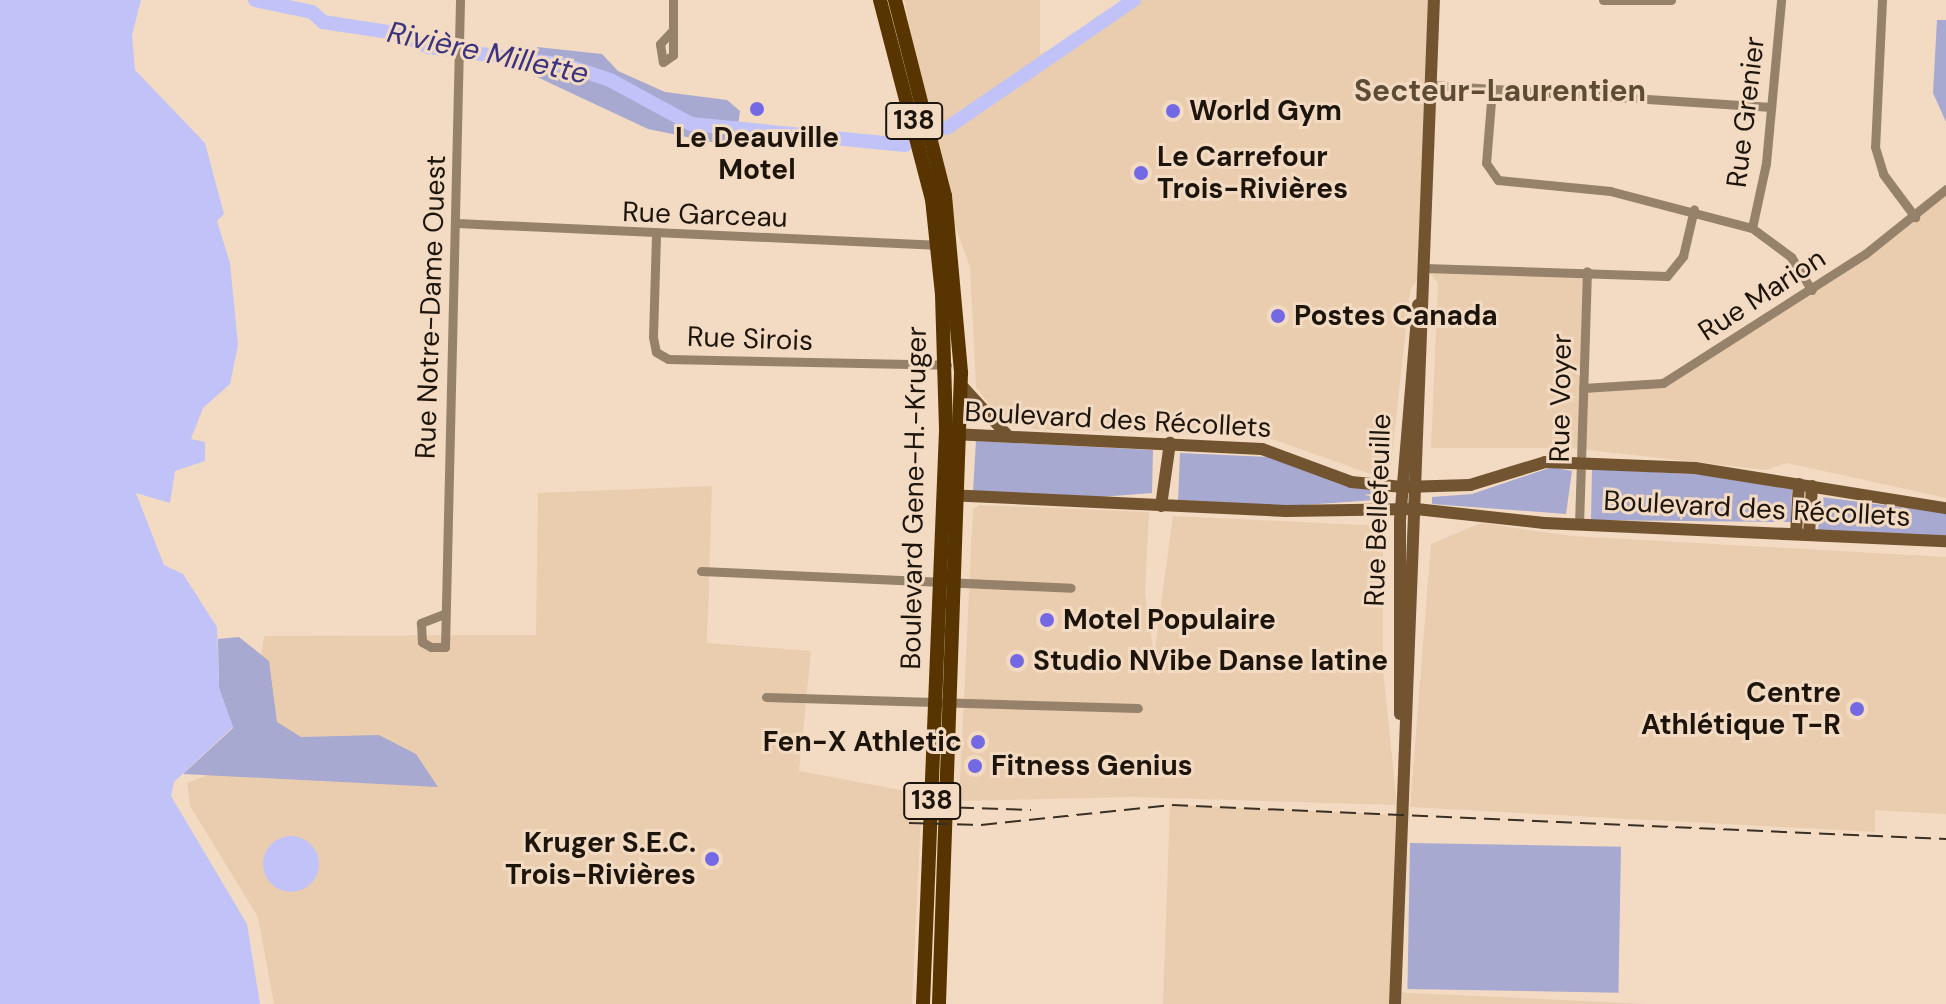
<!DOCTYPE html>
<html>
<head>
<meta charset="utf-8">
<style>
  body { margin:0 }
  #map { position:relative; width:1946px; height:1004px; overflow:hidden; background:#f2dbc2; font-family:"DM Sans",sans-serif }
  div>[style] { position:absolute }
  .built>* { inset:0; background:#eacdae }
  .green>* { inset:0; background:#a7a9d1; transform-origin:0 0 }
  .water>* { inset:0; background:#c1c3f8 }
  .round { border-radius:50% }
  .river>* { height:14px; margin:-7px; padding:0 7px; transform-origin:7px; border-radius:7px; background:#c1c3f8 }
  .street>* { height:9px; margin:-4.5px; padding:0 4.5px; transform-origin:4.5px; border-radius:4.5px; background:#96816a }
  .secondary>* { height:12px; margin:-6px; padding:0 6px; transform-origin:6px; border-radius:6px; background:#725431 }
  .primary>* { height:14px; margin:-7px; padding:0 7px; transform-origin:7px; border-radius:7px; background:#573400 }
  .rail>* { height:2px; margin-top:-1px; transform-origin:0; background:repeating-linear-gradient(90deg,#382e23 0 16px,transparent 0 24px) }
  .dots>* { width:22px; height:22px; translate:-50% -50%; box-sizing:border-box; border:4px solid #f2dbc2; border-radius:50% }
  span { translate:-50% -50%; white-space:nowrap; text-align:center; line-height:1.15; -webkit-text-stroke:6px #f2dbc2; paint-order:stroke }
  .shield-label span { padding:2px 6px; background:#f2dbc2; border:2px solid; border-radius:6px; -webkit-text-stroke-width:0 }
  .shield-label { font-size:26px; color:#1d150c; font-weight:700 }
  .poi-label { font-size:28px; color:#1d150c; font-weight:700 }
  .left { translate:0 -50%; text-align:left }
  .right { translate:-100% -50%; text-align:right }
  .street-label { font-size:28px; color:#1d150c }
  .water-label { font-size:30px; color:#3b337f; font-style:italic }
  .neighbourhood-label { font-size:30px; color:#5e4b36; font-weight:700 }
</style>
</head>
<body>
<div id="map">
  <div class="built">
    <div style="clip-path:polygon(904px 0,1040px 0,1040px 54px,1105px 25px,1126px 0,1435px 0,1425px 267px,1410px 291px,1391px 464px,1382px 478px,1264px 436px,1033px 429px,994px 411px,976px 387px,970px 267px,945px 198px)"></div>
    <div style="clip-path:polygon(1946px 194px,1946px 498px,1787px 463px,1766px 470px,1571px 448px,1431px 448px,1438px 283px,1425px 268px,1587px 271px,1583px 388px,1642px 390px,1812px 290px)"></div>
    <div style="clip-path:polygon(712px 486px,707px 643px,811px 651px,799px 771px,922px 794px,912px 1004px,274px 1004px,258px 917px,190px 806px,187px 783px,246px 761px,264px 636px,536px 635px,538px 493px)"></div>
    <div style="clip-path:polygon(980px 505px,1149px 512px,1145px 592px,1154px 656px,1173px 516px,1383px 526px,1383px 670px,1397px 805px,1131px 797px,959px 801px,973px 509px)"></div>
    <div style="clip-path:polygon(1481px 523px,1572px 536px,1946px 557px,1946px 814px,1875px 810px,1875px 832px,1410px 807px,1431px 544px)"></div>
    <div style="clip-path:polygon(1170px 805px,1399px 815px,1391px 992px,1646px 1004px,1163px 1004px)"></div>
  </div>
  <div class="green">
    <div style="clip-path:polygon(1937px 20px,1946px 20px,1946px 122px,1933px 93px)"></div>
    <div style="clip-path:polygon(537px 47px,602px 54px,618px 71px,665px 92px,727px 100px,740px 111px,737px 133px,721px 144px,648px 129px,537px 77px)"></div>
    <div style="clip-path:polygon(976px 441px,1153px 450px,1152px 493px,1087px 498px,973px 491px)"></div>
    <div style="clip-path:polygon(1180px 453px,1269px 457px,1348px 487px,1388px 492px,1364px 495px,1388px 499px,1290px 506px,1178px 501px)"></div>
    <div style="clip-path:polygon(1552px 467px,1572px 471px,1566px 514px,1432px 504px,1432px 497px,1472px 494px)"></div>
    <div style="clip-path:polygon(1592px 469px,1712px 475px,1792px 489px,1791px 522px,1591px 520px)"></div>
    <div style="clip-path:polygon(1821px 497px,1946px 513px,1946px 536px,1818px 530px)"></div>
    <div style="clip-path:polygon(239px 637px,269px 661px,277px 722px,301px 737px,379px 735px,416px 754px,438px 787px,183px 774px,233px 728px,219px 688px,218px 639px)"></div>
    <div style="left:1410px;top:843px;width:211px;height:146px;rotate:1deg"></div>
  </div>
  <div class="water">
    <div style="clip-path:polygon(0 0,141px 0,132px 35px,135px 70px,205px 143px,224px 214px,217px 221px,230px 263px,238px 345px,230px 384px,203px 408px,191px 439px,205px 442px,205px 461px,175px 471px,170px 503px,136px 493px,164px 565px,183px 574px,217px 627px,219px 688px,233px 727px,174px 782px,171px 796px,247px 924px,260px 1004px,0 1004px)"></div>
    <div class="round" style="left:263px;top:836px;width:56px;height:56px"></div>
  </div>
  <div class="river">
    <div style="left:255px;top:0;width:58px;rotate:11.9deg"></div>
    <div style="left:312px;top:12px;width:15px;rotate:42deg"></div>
    <div style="left:323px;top:22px;width:79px;rotate:8.7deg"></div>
    <div style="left:401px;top:34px;width:30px;rotate:26deg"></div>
    <div style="left:428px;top:47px;width:138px;rotate:7.5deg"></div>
    <div style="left:565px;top:65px;width:47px;rotate:18.4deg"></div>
    <div style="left:610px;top:80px;width:92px;rotate:28.5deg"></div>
    <div style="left:691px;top:124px;width:215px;rotate:5.6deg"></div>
    <div style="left:947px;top:128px;width:227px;rotate:-34.4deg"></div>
  </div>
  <div class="street">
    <div style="left:1603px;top:0;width:68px"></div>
    <div style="left:1882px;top:0;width:147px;rotate:92.7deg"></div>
    <div style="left:1875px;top:147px;width:28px;rotate:73deg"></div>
    <div style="left:1883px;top:174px;width:54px;rotate:53.3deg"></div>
    <div style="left:671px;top:32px;width:16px;rotate:133deg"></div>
    <div style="left:660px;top:44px;width:18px;rotate:81deg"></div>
    <div style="left:663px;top:62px;width:12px;rotate:-35deg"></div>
    <div style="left:673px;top:55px;width:55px;rotate:-90deg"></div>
    <div style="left:1431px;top:85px;width:341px;rotate:3.7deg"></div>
    <div style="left:1492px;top:89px;width:74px;rotate:94.6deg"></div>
    <div style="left:1486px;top:163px;width:21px;rotate:55deg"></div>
    <div style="left:1498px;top:180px;width:113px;rotate:5.6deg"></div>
    <div style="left:1610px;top:191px;width:147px;rotate:14.6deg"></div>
    <div style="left:1752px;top:228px;width:49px;rotate:36.6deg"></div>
    <div style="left:1791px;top:257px;width:39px;rotate:58deg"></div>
    <div style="left:457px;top:223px;width:484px;rotate:2.6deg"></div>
    <div style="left:1752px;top:228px;width:66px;rotate:-77.8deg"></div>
    <div style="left:1766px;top:163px;width:164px;rotate:-84.7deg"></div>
    <div style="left:656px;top:236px;width:101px;rotate:91.7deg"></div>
    <div style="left:653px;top:337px;width:15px;rotate:79deg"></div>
    <div style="left:656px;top:352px;width:14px;rotate:30deg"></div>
    <div style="left:668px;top:359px;width:279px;rotate:1.2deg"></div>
    <div style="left:1425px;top:268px;width:242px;rotate:1.9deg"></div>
    <div style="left:1667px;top:276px;width:26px;rotate:-51deg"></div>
    <div style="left:1683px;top:256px;width:48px;rotate:-76.8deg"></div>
    <div style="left:1583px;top:388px;width:80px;rotate:-3.6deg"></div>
    <div style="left:1663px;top:383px;width:240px;rotate:-32.6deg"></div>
    <div style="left:1865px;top:254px;width:104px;rotate:-38.7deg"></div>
    <div style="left:1579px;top:525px;width:254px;rotate:-88.2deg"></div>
    <div style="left:701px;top:571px;width:370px;rotate:2.6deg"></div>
    <div style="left:444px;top:614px;width:25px;rotate:159deg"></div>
    <div style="left:421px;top:623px;width:19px;rotate:87deg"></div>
    <div style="left:422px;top:642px;width:10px;rotate:29deg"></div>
    <div style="left:431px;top:647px;width:14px"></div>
    <div style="left:445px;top:647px;width:647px;rotate:-88.67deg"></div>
    <div style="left:766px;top:697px;width:372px;rotate:1.7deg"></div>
  </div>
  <div class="secondary">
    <div style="left:962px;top:386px;width:68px;rotate:47.4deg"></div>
    <div style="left:953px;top:434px;width:309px;rotate:2.8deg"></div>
    <div style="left:1262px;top:449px;width:95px;rotate:20.3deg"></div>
    <div style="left:1351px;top:482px;width:52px;rotate:5.5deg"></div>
    <div style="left:1403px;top:487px;width:67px;rotate:-1.7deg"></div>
    <div style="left:1470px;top:485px;width:78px;rotate:-17deg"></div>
    <div style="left:1545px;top:462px;width:150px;rotate:2.3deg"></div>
    <div style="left:1695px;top:468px;width:254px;rotate:9.1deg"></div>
    <div style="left:947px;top:495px;width:339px;rotate:2.7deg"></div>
    <div style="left:1286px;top:511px;width:130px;rotate:-0.9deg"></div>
    <div style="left:1416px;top:509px;width:129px;rotate:6.2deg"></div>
    <div style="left:1544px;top:523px;width:402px;rotate:2.6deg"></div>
    <div style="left:1161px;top:506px;width:64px;rotate:-81.9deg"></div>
    <div style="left:1796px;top:534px;width:50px;rotate:-86.6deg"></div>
    <div style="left:1809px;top:535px;width:49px;rotate:-86.5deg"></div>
    <div style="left:1400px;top:714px;width:194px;rotate:-90deg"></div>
    <div style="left:1400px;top:520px;width:216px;rotate:-85.2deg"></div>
    <div style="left:1395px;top:1004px;width:1005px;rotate:-87.78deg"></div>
  </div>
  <div class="primary">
    <div style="left:880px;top:0;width:206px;rotate:75.4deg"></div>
    <div style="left:932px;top:199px;width:96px;rotate:84deg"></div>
    <div style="left:942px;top:294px;width:137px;rotate:88.3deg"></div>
    <div style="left:946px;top:431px;width:573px;rotate:92.3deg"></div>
    <div style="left:895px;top:0;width:202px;rotate:75.7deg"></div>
    <div style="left:945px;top:196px;width:178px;rotate:84.8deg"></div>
    <div style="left:961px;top:373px;width:631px;rotate:92deg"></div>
  </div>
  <div class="rail">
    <div style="left:910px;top:806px;width:121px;rotate:1.9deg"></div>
    <div style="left:909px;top:823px;width:72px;rotate:1.6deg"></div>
    <div style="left:981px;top:825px;width:192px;rotate:-6deg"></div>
    <div style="left:1172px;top:805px;width:775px;rotate:2.52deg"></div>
  </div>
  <div class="dots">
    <div style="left:757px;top:109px;background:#7469e4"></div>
    <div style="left:1173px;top:111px;background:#7469e4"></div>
    <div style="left:1141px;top:173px;background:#7469e4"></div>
    <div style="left:1278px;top:316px;background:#7469e4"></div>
    <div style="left:1047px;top:620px;background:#7469e4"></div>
    <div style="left:1017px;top:661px;background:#7469e4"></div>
    <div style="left:1857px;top:709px;background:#7469e4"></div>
    <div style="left:978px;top:742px;background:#7469e4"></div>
    <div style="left:975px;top:766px;background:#7469e4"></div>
    <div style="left:712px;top:859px;background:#7469e4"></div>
  </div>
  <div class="shield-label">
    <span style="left:914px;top:121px">138</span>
    <span style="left:932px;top:801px">138</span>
  </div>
  <div class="poi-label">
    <span class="left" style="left:1189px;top:111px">World Gym</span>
    <span style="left:757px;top:154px">Le Deauville<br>Motel</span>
    <span class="left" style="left:1157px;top:173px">Le Carrefour<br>Trois-Rivières</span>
    <span class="left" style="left:1294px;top:316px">Postes Canada</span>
    <span class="left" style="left:1063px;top:620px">Motel Populaire</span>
    <span class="left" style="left:1033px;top:661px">Studio NVibe Danse latine</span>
    <span class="right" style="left:1841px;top:709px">Centre<br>Athlétique T-R</span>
    <span class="right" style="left:962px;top:742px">Fen-X Athletic</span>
    <span class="left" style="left:991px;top:766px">Fitness Genius</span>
    <span class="right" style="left:696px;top:859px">Kruger S.E.C.<br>Trois-Rivières</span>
  </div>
  <div class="street-label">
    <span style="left:1746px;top:112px;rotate:-83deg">Rue Grenier</span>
    <span style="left:705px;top:215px;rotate:2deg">Rue Garceau</span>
    <span style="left:1762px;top:295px;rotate:-33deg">Rue Marion</span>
    <span style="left:431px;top:307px;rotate:-88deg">Rue Notre-Dame Ouest</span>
    <span style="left:750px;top:339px;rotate:2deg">Rue Sirois</span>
    <span style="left:1561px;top:398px;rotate:-89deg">Rue Voyer</span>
    <span style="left:1118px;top:420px;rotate:3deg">Boulevard des Récollets</span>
    <span style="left:914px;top:498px;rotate:-89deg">Boulevard Gene-H.-Kruger</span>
    <span style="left:1757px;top:509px;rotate:3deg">Boulevard des Récollets</span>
    <span style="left:1378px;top:510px;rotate:-88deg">Rue Bellefeuille</span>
  </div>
  <div class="water-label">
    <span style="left:488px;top:53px;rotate:12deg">Rivière Millette</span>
  </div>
  <div class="neighbourhood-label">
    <span style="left:1500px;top:91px">Secteur-Laurentien</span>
  </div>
</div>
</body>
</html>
